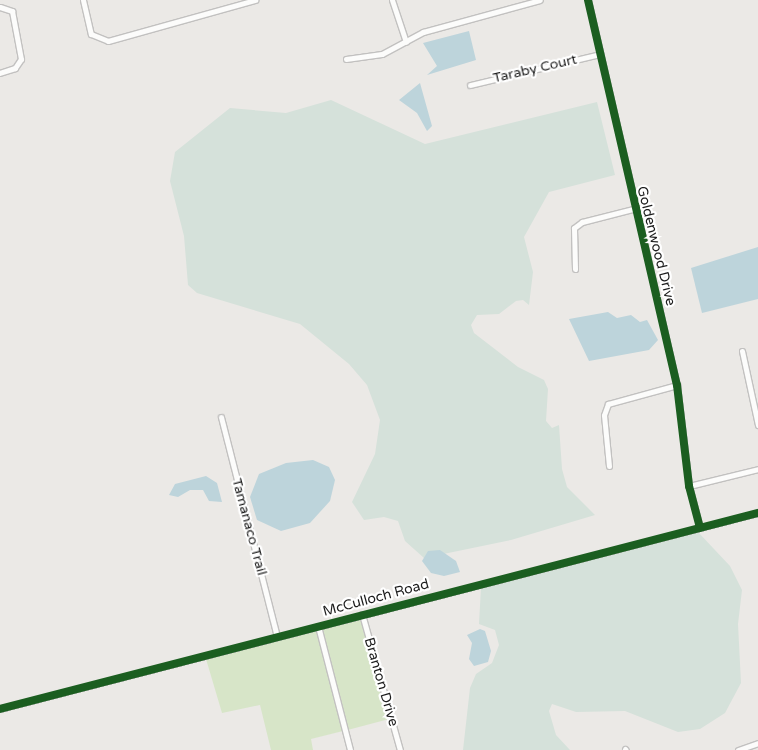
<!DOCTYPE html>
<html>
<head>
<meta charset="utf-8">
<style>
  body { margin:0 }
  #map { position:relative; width:758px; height:750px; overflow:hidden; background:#ebe9e6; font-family:"Varela Round",sans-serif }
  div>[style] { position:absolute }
  .grass>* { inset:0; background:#d7e5c8; transform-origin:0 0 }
  .wetland>* { inset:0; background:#d5e1da }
  .water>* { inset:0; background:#bdd4db }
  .roads { filter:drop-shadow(1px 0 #c2c1c0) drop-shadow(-1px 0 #c2c1c0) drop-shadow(0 1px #c2c1c0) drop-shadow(0 -1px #c2c1c0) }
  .minor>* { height:5px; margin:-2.5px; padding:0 2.5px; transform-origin:2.5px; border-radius:2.5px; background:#fcfcfb }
  .cycleway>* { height:8px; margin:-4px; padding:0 4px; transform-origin:4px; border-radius:4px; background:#1b5e20 }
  span { translate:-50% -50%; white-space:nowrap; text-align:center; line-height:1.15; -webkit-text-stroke:4.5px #fff; paint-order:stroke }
  .street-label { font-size:14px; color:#1d1d1d }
</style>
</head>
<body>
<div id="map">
  <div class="grass">
    <div style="left:360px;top:618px;width:105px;height:41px;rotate:75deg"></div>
    <div style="clip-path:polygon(316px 630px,343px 731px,311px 739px,313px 750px,271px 750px,260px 705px,222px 713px,206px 659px)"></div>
  </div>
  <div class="wetland">
    <div style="clip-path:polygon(331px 100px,425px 144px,597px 102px,615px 175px,549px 192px,524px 237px,533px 272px,529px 305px,523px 300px,516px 301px,499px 314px,477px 315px,471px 325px,474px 333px,518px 367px,544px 380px,548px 389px,546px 421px,552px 428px,559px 425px,562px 469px,567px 487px,595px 515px,511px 540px,424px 558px,405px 541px,398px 521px,384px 517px,364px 520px,352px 502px,375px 454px,380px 420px,367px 385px,349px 364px,300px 324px,197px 293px,188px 285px,184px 236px,170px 181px,175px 152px,230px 108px,286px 113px)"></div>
    <div style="clip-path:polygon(698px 532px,730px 566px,742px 590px,738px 624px,741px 683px,725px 713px,700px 729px,678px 732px,625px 711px,576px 712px,552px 704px,549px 711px,556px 735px,570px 750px,463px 750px,470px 688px,476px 674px,492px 663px,499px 645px,495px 630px,479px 624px,481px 587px)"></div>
  </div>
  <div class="water">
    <div style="clip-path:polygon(469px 31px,476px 60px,427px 75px,437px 66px,423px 43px)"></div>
    <div style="clip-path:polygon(420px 83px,432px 126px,427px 131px,417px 113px,399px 100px)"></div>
    <div style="clip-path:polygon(758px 247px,758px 299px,702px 313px,691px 268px)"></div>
    <div style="clip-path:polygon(608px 312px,617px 318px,631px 315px,640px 322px,647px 320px,658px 340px,649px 350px,589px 361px,569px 319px)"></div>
    <div style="clip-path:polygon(313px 460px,329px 467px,335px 480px,330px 501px,310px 523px,281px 531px,257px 520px,250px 497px,259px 474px,286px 463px)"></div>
    <div style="clip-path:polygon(206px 476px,217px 483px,222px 502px,209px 501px,203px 490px,190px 490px,178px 497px,169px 495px,175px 484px)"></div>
    <div style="clip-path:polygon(440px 550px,456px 561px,460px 572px,444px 576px,431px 573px,422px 561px,428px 551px)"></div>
    <div style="clip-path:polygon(480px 629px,485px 631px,491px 651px,488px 662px,474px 666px,469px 659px,472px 643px,467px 635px)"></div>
  </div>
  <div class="roads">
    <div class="minor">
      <div style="left:83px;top:0;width:35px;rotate:77deg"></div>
      <div style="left:91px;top:34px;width:18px;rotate:22deg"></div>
      <div style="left:108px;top:41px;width:153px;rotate:-15.6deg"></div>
      <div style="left:392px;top:0;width:44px;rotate:71.6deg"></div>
      <div style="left:588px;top:0;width:395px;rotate:77deg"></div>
      <div style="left:677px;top:385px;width:102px;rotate:83.2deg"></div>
      <div style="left:689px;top:486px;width:43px;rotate:75.3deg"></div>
      <div style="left:0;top:7px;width:13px;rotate:18deg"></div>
      <div style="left:12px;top:11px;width:49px;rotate:79.4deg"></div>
      <div style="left:21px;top:59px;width:11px;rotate:124deg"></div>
      <div style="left:15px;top:68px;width:16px;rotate:162deg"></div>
      <div style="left:346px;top:59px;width:36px;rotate:-8deg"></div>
      <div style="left:382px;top:54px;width:47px;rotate:-28.2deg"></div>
      <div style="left:423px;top:32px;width:121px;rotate:-15.3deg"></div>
      <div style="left:470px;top:85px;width:134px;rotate:-13.4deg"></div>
      <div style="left:575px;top:269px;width:41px;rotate:-91.4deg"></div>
      <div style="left:574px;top:228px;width:10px;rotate:-37deg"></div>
      <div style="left:582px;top:222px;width:53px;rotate:-14.3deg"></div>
      <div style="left:742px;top:351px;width:76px;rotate:77.8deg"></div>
      <div style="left:221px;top:417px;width:227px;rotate:75.7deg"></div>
      <div style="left:609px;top:466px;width:51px;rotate:-95.6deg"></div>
      <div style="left:604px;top:415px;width:12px;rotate:-70deg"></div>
      <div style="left:608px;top:404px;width:72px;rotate:-15.4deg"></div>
      <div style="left:689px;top:486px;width:71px;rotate:-13.8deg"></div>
      <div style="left:362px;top:614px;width:141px;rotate:74.4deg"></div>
      <div style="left:318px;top:626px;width:128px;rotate:75.5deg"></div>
      <div style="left:0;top:709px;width:783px;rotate:-14.5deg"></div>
      <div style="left:625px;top:749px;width:1px;rotate:45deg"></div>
      <div style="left:738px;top:750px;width:21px;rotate:-19deg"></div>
    </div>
  </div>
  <div class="cycleway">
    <div style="left:588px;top:0;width:395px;rotate:77deg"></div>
    <div style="left:677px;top:385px;width:102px;rotate:83.2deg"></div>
    <div style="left:689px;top:486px;width:43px;rotate:75.3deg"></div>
    <div style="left:0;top:709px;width:783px;rotate:-14.5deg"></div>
  </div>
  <div class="street-label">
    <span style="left:535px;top:69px;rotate:-13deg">Taraby Court</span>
    <span style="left:656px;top:246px;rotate:76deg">Goldenwood Drive</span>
    <span style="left:249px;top:527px;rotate:75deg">Tamanaco Trail</span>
    <span style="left:376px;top:598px;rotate:-15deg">McCulloch Road</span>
    <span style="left:381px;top:682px;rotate:74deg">Branton Drive</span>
  </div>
</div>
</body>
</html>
